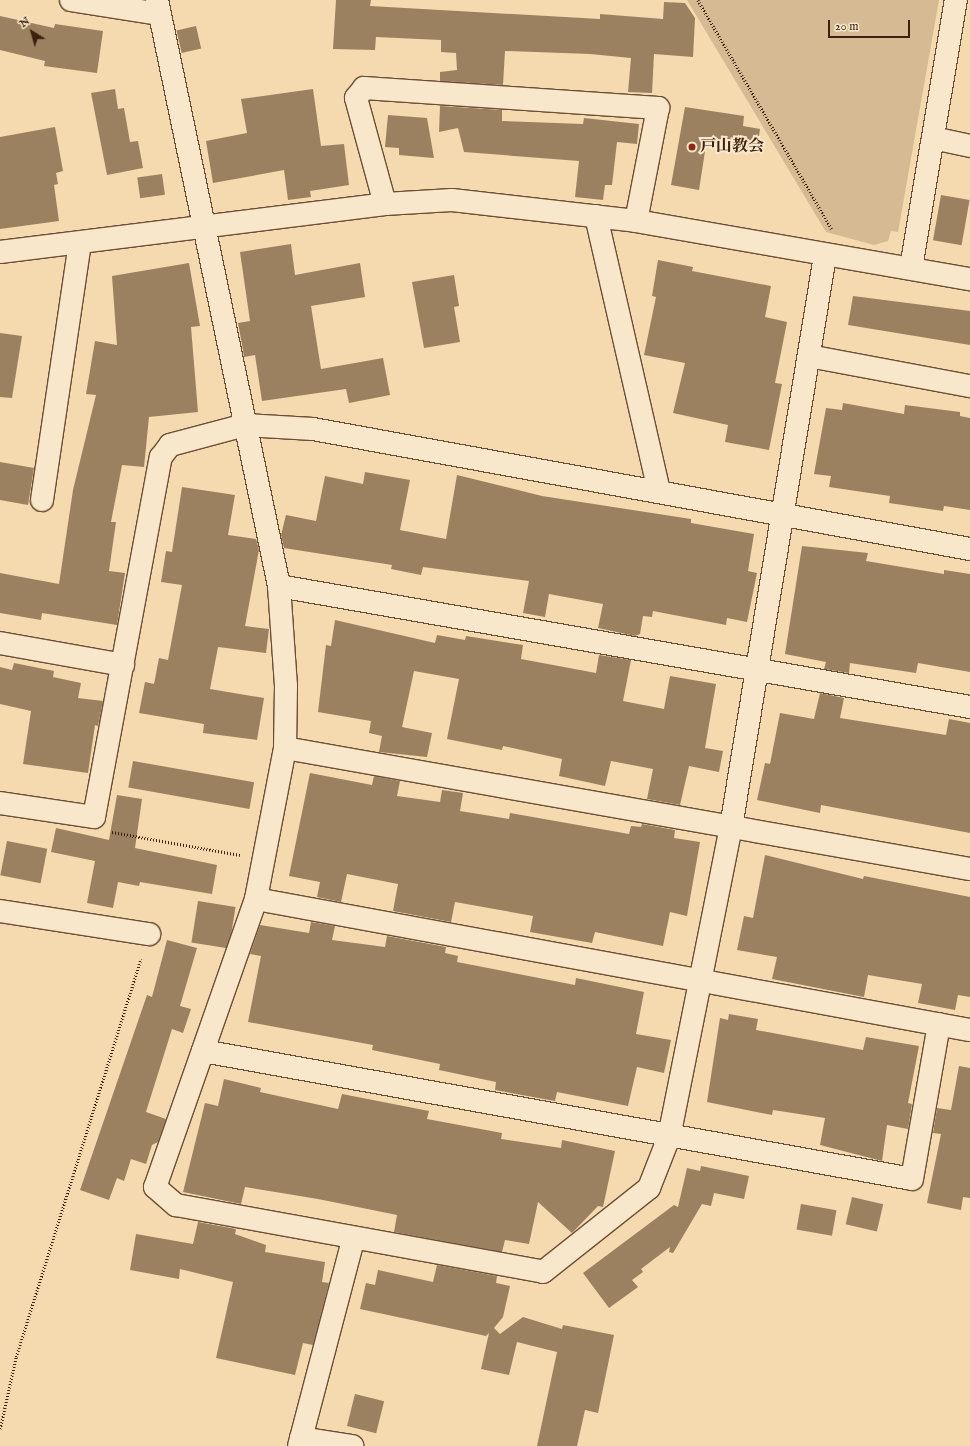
<!DOCTYPE html>
<html>
<head>
<meta charset="utf-8">
<style>
  body { margin:0 }
  #map { position:relative; width:970px; height:1446px; overflow:hidden; background:#f4daae; font-family:"IM FELL English","Noto Serif JP",serif }
  div>[style] { position:absolute }
  .green>* { inset:0; background:#d5ba93 }
  .building>* { inset:0; background:#9c8161; transform-origin:0 0 }
  .path>* { height:2.5px; margin-top:-1.25px; transform-origin:0; background:repeating-linear-gradient(90deg,#3d200e 0 1px,transparent 0 3px) }
  .roads { filter:drop-shadow(1px 0 #6b4e36) drop-shadow(-1px 0 #6b4e36) drop-shadow(0 1px #6b4e36) drop-shadow(0 -1px #6b4e36) }
  .minor>* { height:22px; margin:-11px; padding:0 11px; transform-origin:11px; border-radius:11px; background:#f8e7ca }
  .dots>* { width:11px; height:11px; translate:-50% -50%; box-sizing:border-box; border:2px solid #f8e7ca; border-radius:50% }
  span { translate:-50% -50%; white-space:nowrap; text-align:center; line-height:1.15; -webkit-text-stroke:4px #f8e7ca; paint-order:stroke }
  .poi-label { font-size:16px; color:#3d200e; font-weight:700 }
  .left { translate:0 -50%; text-align:left }
  .north { position:absolute; left:12px; top:12px; width:40px; height:40px; -webkit-text-stroke:3px #f8e7ca; paint-order:stroke; rotate:323deg; font-size:11px; font-weight:700; line-height:16px; text-align:center; color:#3d200e }
  .north::after { content:''; display:block; margin:auto; width:14px; height:18px; background:#3d200e; clip-path:polygon(50% 0,100% 100%,50% 72%,0 100%) }
  .scale { position:absolute; left:828px; top:20px; width:82px; height:18px; box-sizing:border-box; border:2px solid #3d200e; border-top:0; padding-left:5px; font-size:12px; line-height:14px; white-space:nowrap; color:#3d200e; -webkit-text-stroke:3px #f8e7ca; paint-order:stroke }
</style>
</head>
<body>
<div id="map">
  <div class="green">
    <div style="clip-path:polygon(687px 0,939px 0,898px 232px,891px 231px,888px 241px,874px 245px,826px 232px)"></div>
  </div>
  <div class="building">
    <div style="clip-path:polygon(336px 0,371px 0,370px 6px,600px 19px,600px 14px,663px 19px,664px 2px,685px 3px,695px 18px,693px 57px,654px 54px,652px 93px,628px 92px,631px 58px,590px 54px,505px 51px,503px 85px,440px 81px,440px 72px,457px 70px,456px 53px,441px 52px,441px 40px,376px 37px,375px 50px,333px 49px)"></div>
    <div style="clip-path:polygon(0 16px,54px 28px,55px 24px,103px 31px,97px 73px,44px 66px,45px 61px,0 50px)"></div>
    <div style="left:196px;top:26px;width:23px;height:20px;rotate:77deg"></div>
    <div style="clip-path:polygon(115px 89px,118px 109px,124px 108px,130px 142px,138px 141px,143px 168px,107px 175px,91px 93px)"></div>
    <div style="clip-path:polygon(313px 89px,321px 146px,344px 144px,349px 185px,310px 191px,311px 197px,288px 200px,284px 170px,213px 183px,206px 141px,247px 133px,241px 99px)"></div>
    <div style="clip-path:polygon(440px 106px,502px 110px,502px 121px,583px 124px,584px 118px,639px 124px,637px 144px,617px 142px,612px 185px,605px 185px,603px 200px,575px 197px,579px 161px,464px 152px,458px 128px,439px 132px)"></div>
    <div style="clip-path:polygon(685px 107px,744px 116px,743px 126px,760px 129px,757px 151px,706px 145px,699px 190px,671px 185px)"></div>
    <div style="clip-path:polygon(388px 115px,427px 118px,434px 158px,399px 155px,399px 148px,385px 147px)"></div>
    <div style="clip-path:polygon(55px 127px,63px 171px,56px 173px,58px 184px,54px 185px,59px 221px,0 229px,0 137px)"></div>
    <div style="left:162px;top:174px;width:21px;height:25px;rotate:82deg"></div>
    <div style="left:941px;top:195px;width:29px;height:46px;rotate:10deg"></div>
    <div style="clip-path:polygon(291px 244px,295px 275px,360px 263px,365px 297px,311px 306px,321px 369px,383px 358px,390px 395px,349px 403px,346px 389px,262px 401px,255px 355px,244px 357px,243px 350px,238px 323px,250px 321px,240px 252px)"></div>
    <div style="clip-path:polygon(658px 260px,693px 267px,692px 271px,771px 286px,765px 317px,787px 322px,775px 383px,782px 384px,769px 450px,725px 442px,728px 425px,673px 413px,685px 363px,644px 355px,656px 297px,652px 296px)"></div>
    <div style="clip-path:polygon(189px 263px,200px 326px,191px 327px,198px 412px,149px 417px,144px 467px,122px 465px,111px 522px,116px 522px,109px 571px,125px 573px,117px 625px,42px 613px,41px 620px,0 613px,0 573px,59px 584px,73px 490px,96px 395px,86px 394px,95px 341px,117px 345px,112px 276px)"></div>
    <div style="clip-path:polygon(454px 275px,459px 306px,454px 307px,460px 342px,424px 348px,412px 282px)"></div>
    <div style="clip-path:polygon(853px 296px,970px 311px,970px 345px,848px 325px)"></div>
    <div style="clip-path:polygon(0 333px,22px 336px,12px 398px,0 397px)"></div>
    <div style="clip-path:polygon(843px 403px,904px 414px,905px 405px,960px 412px,960px 416px,970px 418px,970px 510px,944px 506px,943px 511px,889px 503px,890px 496px,829px 487px,831px 476px,814px 474px,826px 408px,842px 410px)"></div>
    <div style="clip-path:polygon(0 462px,34px 468px,28px 505px,0 500px)"></div>
    <div style="clip-path:polygon(365px 472px,410px 480px,400px 530px,446px 539px,457px 475px,542px 496px,691px 519px,691px 523px,754px 534px,748px 571px,757px 573px,747px 622px,727px 618px,726px 625px,653px 611px,652px 617px,643px 616px,640px 634px,635px 636px,598px 628px,603px 604px,549px 594px,545px 617px,523px 613px,529px 581px,423px 567px,421px 575px,391px 569px,392px 565px,284px 548px,281px 535px,286px 515px,316px 521px,325px 476px,363px 484px)"></div>
    <div style="clip-path:polygon(182px 487px,235px 495px,228px 535px,256px 539px,259px 550px,245px 626px,269px 629px,266px 653px,218px 647px,210px 689px,264px 698px,257px 740px,203px 733px,204px 724px,139px 713px,145px 682px,154px 684px,159px 658px,168px 660px,182px 585px,161px 582px,166px 551px,172px 552px)"></div>
    <div style="clip-path:polygon(802px 546px,868px 553px,866px 561px,944px 574px,944px 570px,970px 574px,970px 672px,918px 663px,916px 673px,850px 663px,849px 673px,824px 669px,826px 662px,785px 654px)"></div>
    <div style="clip-path:polygon(335px 620px,435px 643px,437px 635px,465px 640px,466px 636px,523px 645px,521px 659px,596px 673px,599px 655px,631px 660px,623px 701px,664px 709px,670px 676px,716px 684px,705px 748px,723px 751px,719px 772px,689px 766px,680px 805px,647px 799px,653px 769px,611px 761px,605px 786px,559px 776px,562px 759px,503px 746px,502px 750px,447px 739px,459px 679px,414px 671px,402px 727px,432px 733px,427px 757px,379px 752px,382px 736px,369px 733px,371px 721px,318px 712px,326px 645px,331px 646px)"></div>
    <div style="clip-path:polygon(14px 663px,54px 671px,53px 677px,81px 683px,78px 698px,103px 701px,98px 726px,95px 725px,88px 773px,23px 764px,31px 711px,0 704px,0 667px,12px 670px)"></div>
    <div style="clip-path:polygon(820px 693px,844px 698px,840px 718px,946px 735px,949px 719px,970px 723px,970px 833px,821px 805px,820px 813px,757px 800px,765px 763px,770px 764px,780px 713px,814px 719px)"></div>
    <div style="left:133px;top:761px;width:123px;height:27px;rotate:10deg"></div>
    <div style="clip-path:polygon(310px 773px,372px 785px,374px 776px,400px 781px,397px 796px,440px 802px,442px 790px,463px 793px,460px 811px,509px 819px,510px 813px,629px 834px,631px 826px,641px 827px,642px 824px,675px 830px,674px 838px,700px 842px,687px 916px,670px 912px,663px 946px,595px 932px,592px 943px,530px 932px,533px 916px,455px 902px,451px 922px,393px 911px,398px 884px,347px 874px,341px 902px,317px 897px,320px 882px,289px 876px)"></div>
    <div style="clip-path:polygon(117px 795px,142px 799px,135px 848px,217px 865px,212px 894px,140px 882px,139px 886px,118px 882px,113px 908px,87px 903px,95px 861px,51px 852px,56px 828px,109px 840px)"></div>
    <div style="left:7px;top:841px;width:41px;height:35px;rotate:11deg"></div>
    <div style="clip-path:polygon(765px 855px,863px 879px,864px 876px,970px 897px,970px 997px,958px 995px,955px 1010px,918px 1003px,922px 984px,868px 975px,864px 997px,772px 979px,777px 957px,737px 950px,744px 916px,753px 918px)"></div>
    <div style="left:198px;top:901px;width:38px;height:42px;rotate:9deg"></div>
    <div style="clip-path:polygon(311px 922px,335px 926px,332px 940px,385px 947px,387px 936px,446px 947px,445px 953px,458px 956px,457px 962px,575px 985px,576px 978px,644px 992px,636px 1034px,671px 1040px,664px 1073px,637px 1067px,628px 1106px,557px 1092px,555px 1101px,495px 1090px,496px 1082px,439px 1070px,440px 1064px,372px 1050px,373px 1045px,248px 1022px,261px 956px,250px 954px,260px 925px,309px 933px)"></div>
    <div style="clip-path:polygon(167px 940px,197px 948px,180px 1006px,191px 1009px,183px 1033px,172px 1029px,146px 1112px,166px 1119px,158px 1142px,152px 1145px,146px 1164px,131px 1159px,124px 1181px,117px 1178px,109px 1200px,80px 1190px,147px 995px,152px 997px)"></div>
    <div style="clip-path:polygon(729px 1014px,758px 1019px,756px 1030px,863px 1050px,866px 1037px,919px 1046px,908px 1103px,912px 1104px,908px 1129px,887px 1125px,882px 1161px,820px 1145px,825px 1118px,773px 1110px,772px 1115px,707px 1102px,720px 1018px,728px 1020px)"></div>
    <div style="clip-path:polygon(959px 1066px,970px 1068px,970px 1198px,963px 1197px,961px 1210px,927px 1203px,941px 1134px,933px 1133px,937px 1108px,951px 1110px)"></div>
    <div style="clip-path:polygon(224px 1079px,261px 1088px,260px 1092px,338px 1109px,342px 1094px,429px 1111px,427px 1119px,502px 1133px,501px 1139px,561px 1148px,562px 1140px,615px 1151px,603px 1207px,598px 1206px,572px 1233px,538px 1202px,529px 1244px,505px 1240px,502px 1252px,394px 1232px,397px 1215px,318px 1199px,245px 1187px,241px 1204px,183px 1192px,205px 1103px,218px 1106px)"></div>
    <div style="clip-path:polygon(701px 1166px,749px 1176px,744px 1199px,714px 1193px,711px 1206px,702px 1204px,673px 1253px,669px 1252px,670px 1247px,641px 1269px,643px 1272px,632px 1280px,638px 1287px,609px 1308px,583px 1273px,674px 1205px,678px 1207px,687px 1168px,700px 1171px)"></div>
    <div style="left:852px;top:1197px;width:32px;height:28px;rotate:13deg"></div>
    <div style="left:801px;top:1204px;width:36px;height:26px;rotate:10deg"></div>
    <div style="clip-path:polygon(198px 1222px,236px 1229px,235px 1234px,266px 1245px,265px 1252px,325px 1262px,322px 1282px,329px 1283px,313px 1345px,303px 1343px,295px 1375px,216px 1358px,233px 1282px,180px 1269px,179px 1279px,130px 1270px,136px 1234px,193px 1244px)"></div>
    <div style="clip-path:polygon(437px 1265px,497px 1276px,496px 1283px,510px 1286px,503px 1317px,494px 1328px,500px 1334px,523px 1317px,562px 1329px,563px 1325px,614px 1335px,598px 1413px,585px 1410px,577px 1446px,537px 1446px,557px 1352px,517px 1342px,509px 1375px,481px 1369px,489px 1333px,486px 1336px,360px 1309px,366px 1283px,375px 1285px,378px 1270px,433px 1282px)"></div>
    <div style="left:355px;top:1394px;width:30px;height:33px;rotate:14deg"></div>
  </div>
  <div class="path">
    <div style="left:698px;top:0;width:265px;rotate:59.7deg"></div>
    <div style="left:112px;top:832px;width:130px;rotate:10.2deg"></div>
    <div style="left:0;top:1429px;width:74px;rotate:-77.5deg"></div>
    <div style="left:16px;top:1357px;width:417px;rotate:-72.6deg"></div>
  </div>
  <div class="roads">
    <div class="minor">
      <div style="left:71px;top:0;width:89px;rotate:9deg"></div>
      <div style="left:157px;top:0;width:599px;rotate:78.24deg"></div>
      <div style="left:279px;top:586px;width:100px;rotate:86deg"></div>
      <div style="left:286px;top:686px;width:62px;rotate:90.9deg"></div>
      <div style="left:285px;top:748px;width:154px;rotate:100.9deg"></div>
      <div style="left:256px;top:899px;width:305px;rotate:109.3deg"></div>
      <div style="left:155px;top:1187px;width:28px;rotate:41deg"></div>
      <div style="left:176px;top:1205px;width:373px;rotate:10.3deg"></div>
      <div style="left:543px;top:1272px;width:135px;rotate:-38.4deg"></div>
      <div style="left:649px;top:1188px;width:55px;rotate:-68.6deg"></div>
      <div style="left:669px;top:1137px;width:316px;rotate:-78.7deg"></div>
      <div style="left:731px;top:827px;width:579px;rotate:-80.65deg"></div>
      <div style="left:933px;top:138px;width:38px;rotate:12deg"></div>
      <div style="left:385px;top:204px;width:110px;rotate:-105.3deg"></div>
      <div style="left:356px;top:98px;width:13px;rotate:-51deg"></div>
      <div style="left:364px;top:88px;width:295px;rotate:3.9deg"></div>
      <div style="left:658px;top:108px;width:115px;rotate:101deg"></div>
      <div style="left:596px;top:216px;width:282px;rotate:77.1deg"></div>
      <div style="left:0;top:252px;width:388px;rotate:-7.1deg"></div>
      <div style="left:385px;top:204px;width:67px;rotate:-3.4deg"></div>
      <div style="left:452px;top:200px;width:185px;rotate:6.5deg"></div>
      <div style="left:636px;top:221px;width:339px;rotate:9.9deg"></div>
      <div style="left:911px;top:268px;width:272px;rotate:-80.5deg"></div>
      <div style="left:809px;top:356px;width:164px;rotate:10.6deg"></div>
      <div style="left:42px;top:500px;width:260px;rotate:-81.6deg"></div>
      <div style="left:279px;top:586px;width:702px;rotate:9.93deg"></div>
      <div style="left:0;top:643px;width:125px;rotate:10.1deg"></div>
      <div style="left:285px;top:748px;width:696px;rotate:10.02deg"></div>
      <div style="left:0;top:803px;width:95px;rotate:8.5deg"></div>
      <div style="left:94px;top:817px;width:366px;rotate:-79.5deg"></div>
      <div style="left:161px;top:457px;width:15px;rotate:-53deg"></div>
      <div style="left:170px;top:445px;width:78px;rotate:-14.9deg"></div>
      <div style="left:245px;top:425px;width:68px;rotate:3.4deg"></div>
      <div style="left:313px;top:429px;width:668px;rotate:10.35deg"></div>
      <div style="left:256px;top:899px;width:726px;rotate:10.4deg"></div>
      <div style="left:0;top:911px;width:151px;rotate:8.8deg"></div>
      <div style="left:203px;top:1051px;width:720px;rotate:10.23deg"></div>
      <div style="left:912px;top:1179px;width:157px;rotate:-80.1deg"></div>
      <div style="left:301px;top:1438px;width:52px;rotate:8.9deg"></div>
      <div style="left:299px;top:1446px;width:213px;rotate:-75.3deg"></div>
    </div>
  </div>
  <div class="dots">
    <div style="left:692px;top:147px;background:#8f2418"></div>
  </div>
  <div class="poi-label">
    <span class="left" style="left:700px;top:147px">戸山教会</span>
  </div>
  <div class="north">N</div>
  <div class="scale">20 m</div>
</div>
</body>
</html>
